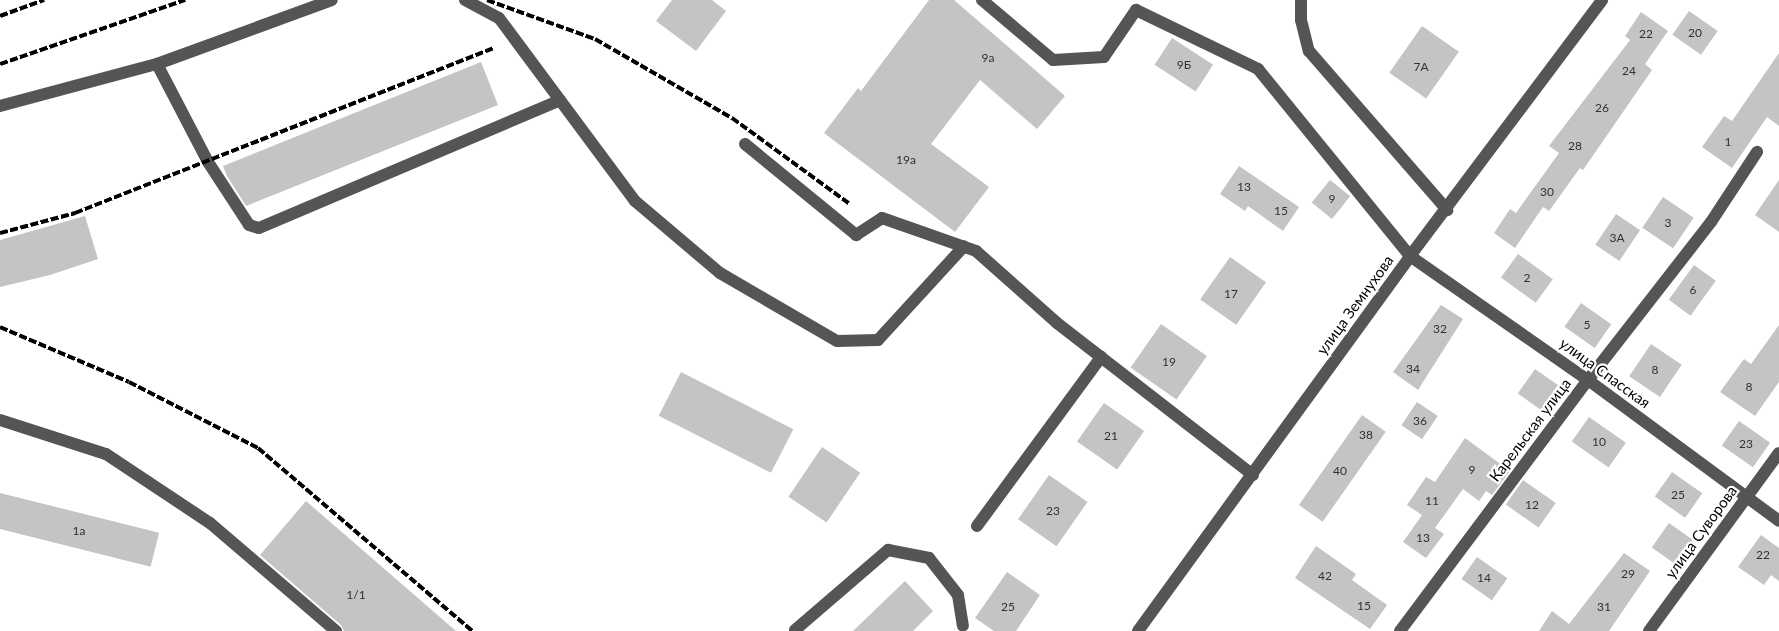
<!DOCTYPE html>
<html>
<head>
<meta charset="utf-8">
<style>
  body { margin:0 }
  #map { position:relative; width:1779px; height:631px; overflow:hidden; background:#fff; font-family:Lato,sans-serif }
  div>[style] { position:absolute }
  .building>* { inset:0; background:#c4c4c4; transform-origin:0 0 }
  .minor>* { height:12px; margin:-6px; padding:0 6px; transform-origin:6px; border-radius:6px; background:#555 }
  .rail>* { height:4px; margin-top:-2px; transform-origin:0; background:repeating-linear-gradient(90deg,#000 0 8px,transparent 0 10.5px) }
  span { translate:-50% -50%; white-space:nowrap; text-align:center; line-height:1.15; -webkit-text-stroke:4.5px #fff; paint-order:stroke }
  .number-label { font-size:12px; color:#313131 }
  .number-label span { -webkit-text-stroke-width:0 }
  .street-label { font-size:15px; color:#000 }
</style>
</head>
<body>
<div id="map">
  <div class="building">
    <div style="clip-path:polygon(672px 0,712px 0,726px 11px,696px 51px,656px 21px)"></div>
    <div style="clip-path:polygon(929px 0,954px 0,1065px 96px,1037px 129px,980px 80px,931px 144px,989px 187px,955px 232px,824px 133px,858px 88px,861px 91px)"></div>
    <div style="left:1689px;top:11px;width:35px;height:29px;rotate:35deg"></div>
    <div style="clip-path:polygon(1641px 12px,1668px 31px,1645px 64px,1652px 70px,1583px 170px,1580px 168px,1549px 211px,1543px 207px,1515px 248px,1494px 233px,1510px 209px,1516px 213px,1559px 153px,1549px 146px,1630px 40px,1625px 36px)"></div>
    <div style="left:1422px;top:26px;width:45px;height:57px;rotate:35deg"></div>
    <div style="left:1172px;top:38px;width:49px;height:32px;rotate:33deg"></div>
    <div style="clip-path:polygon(1779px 53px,1779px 126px,1767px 117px,1732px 168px,1702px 147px,1724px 116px,1732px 121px)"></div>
    <div style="clip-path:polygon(481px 62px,498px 105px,246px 206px,227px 176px,223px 166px)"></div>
    <div style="clip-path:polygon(1239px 166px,1299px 207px,1283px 231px,1248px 206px,1245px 211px,1220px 194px)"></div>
    <div style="left:1330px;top:180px;width:26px;height:29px;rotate:39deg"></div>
    <div style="clip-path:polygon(1779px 180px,1779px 232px,1755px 215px)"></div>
    <div style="left:1663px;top:197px;width:37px;height:37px;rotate:34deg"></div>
    <div style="left:1616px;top:214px;width:29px;height:37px;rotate:34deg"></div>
    <div style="clip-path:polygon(85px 216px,98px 259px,50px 275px,0 287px,0 240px)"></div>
    <div style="left:1518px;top:254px;width:43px;height:29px;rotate:36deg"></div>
    <div style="left:1230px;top:257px;width:44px;height:52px;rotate:35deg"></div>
    <div style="left:1694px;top:265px;width:27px;height:43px;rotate:36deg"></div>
    <div style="left:1581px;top:303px;width:37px;height:29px;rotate:35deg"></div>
    <div style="clip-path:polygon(1441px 305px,1463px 319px,1418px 390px,1393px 372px)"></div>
    <div style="left:1161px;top:324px;width:56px;height:53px;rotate:35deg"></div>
    <div style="clip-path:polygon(1779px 325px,1779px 382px,1755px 416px,1720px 392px,1744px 359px,1751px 364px)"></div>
    <div style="left:1651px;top:344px;width:37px;height:39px;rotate:34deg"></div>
    <div style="left:1535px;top:369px;width:28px;height:30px;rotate:35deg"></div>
    <div style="left:681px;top:372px;width:126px;height:49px;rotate:27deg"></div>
    <div style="left:1417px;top:402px;width:25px;height:28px;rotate:34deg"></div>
    <div style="left:1104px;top:403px;width:49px;height:47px;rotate:35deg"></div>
    <div style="left:1362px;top:415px;width:29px;height:110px;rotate:35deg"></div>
    <div style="left:1589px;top:417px;width:45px;height:30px;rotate:35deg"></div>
    <div style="left:1739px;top:421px;width:38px;height:30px;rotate:35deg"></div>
    <div style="clip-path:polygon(1465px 438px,1510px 471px,1492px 495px,1486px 491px,1479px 501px,1463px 489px,1435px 528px,1444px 534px,1426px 558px,1403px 542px,1422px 515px,1407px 505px,1426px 477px,1435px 482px)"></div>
    <div style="left:822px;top:447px;width:46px;height:60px;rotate:34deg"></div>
    <div style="left:1672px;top:472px;width:37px;height:30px;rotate:35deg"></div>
    <div style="left:1049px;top:475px;width:47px;height:54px;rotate:35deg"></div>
    <div style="left:1523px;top:480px;width:40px;height:30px;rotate:35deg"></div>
    <div style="left:0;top:493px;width:164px;height:35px;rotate:14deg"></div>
    <div style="clip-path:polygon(306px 501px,456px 631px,344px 631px,341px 625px,260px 555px)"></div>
    <div style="left:1669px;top:523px;width:29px;height:30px;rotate:35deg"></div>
    <div style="clip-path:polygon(1761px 535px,1779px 548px,1779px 581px,1771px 575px,1764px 585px,1738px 567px)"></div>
    <div style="clip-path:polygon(1316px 546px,1356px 574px,1352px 580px,1387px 605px,1370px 629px,1295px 578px)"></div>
    <div style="clip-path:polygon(1624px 553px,1650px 571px,1609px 631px,1539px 631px,1552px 611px,1569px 624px)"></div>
    <div style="left:1477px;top:557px;width:37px;height:27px;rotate:35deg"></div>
    <div style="clip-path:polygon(1007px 572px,1040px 595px,1016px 631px,994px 631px,975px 618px)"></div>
    <div style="clip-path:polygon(905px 581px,933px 611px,913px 631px,853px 631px)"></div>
  </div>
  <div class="minor">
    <div style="left:465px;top:0;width:38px;rotate:28deg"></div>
    <div style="left:499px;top:18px;width:228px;rotate:53.4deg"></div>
    <div style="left:635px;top:201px;width:111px;rotate:40.3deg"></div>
    <div style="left:720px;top:273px;width:135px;rotate:30.2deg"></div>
    <div style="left:837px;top:341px;width:41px;rotate:-1.4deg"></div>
    <div style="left:878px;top:340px;width:127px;rotate:-47.5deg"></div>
    <div style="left:982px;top:0;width:93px;rotate:40.2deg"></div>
    <div style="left:1053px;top:60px;width:51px;rotate:-3.4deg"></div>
    <div style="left:1104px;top:57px;width:57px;rotate:-55.8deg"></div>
    <div style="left:1136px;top:10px;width:136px;rotate:25.8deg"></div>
    <div style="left:1258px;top:69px;width:241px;rotate:50.9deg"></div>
    <div style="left:1410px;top:256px;width:217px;rotate:34.9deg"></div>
    <div style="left:1588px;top:380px;width:237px;rotate:36.4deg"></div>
    <div style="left:1301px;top:0;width:20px;rotate:90deg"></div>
    <div style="left:1301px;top:20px;width:32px;rotate:76deg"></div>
    <div style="left:1309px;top:51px;width:211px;rotate:49deg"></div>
    <div style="left:157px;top:64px;width:110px;rotate:62.5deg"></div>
    <div style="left:208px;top:162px;width:75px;rotate:56.9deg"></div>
    <div style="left:249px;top:225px;width:10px;rotate:17deg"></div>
    <div style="left:259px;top:228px;width:327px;rotate:-23deg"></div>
    <div style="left:0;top:106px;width:163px;rotate:-15deg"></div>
    <div style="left:157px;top:64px;width:186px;rotate:-20.1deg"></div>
    <div style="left:745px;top:144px;width:144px;rotate:39.3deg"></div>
    <div style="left:856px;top:235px;width:31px;rotate:-33deg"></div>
    <div style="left:882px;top:218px;width:100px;rotate:19.3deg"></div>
    <div style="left:976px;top:251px;width:108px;rotate:41.6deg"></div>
    <div style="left:1057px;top:323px;width:248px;rotate:37.8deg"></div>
    <div style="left:0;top:420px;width:111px;rotate:17.8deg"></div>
    <div style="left:106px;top:454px;width:125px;rotate:33.6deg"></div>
    <div style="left:210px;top:523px;width:166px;rotate:40.6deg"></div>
    <div style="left:977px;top:526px;width:210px;rotate:-53.7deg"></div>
    <div style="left:795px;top:630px;width:123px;rotate:-40.7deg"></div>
    <div style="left:888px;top:550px;width:42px;rotate:11deg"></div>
    <div style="left:929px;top:558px;width:47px;rotate:51.9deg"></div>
    <div style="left:958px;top:595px;width:31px;rotate:81deg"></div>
    <div style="left:1138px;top:631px;width:463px;rotate:-54deg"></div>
    <div style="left:1410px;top:256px;width:320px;rotate:-53.1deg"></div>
    <div style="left:1400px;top:631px;width:314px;rotate:-53.2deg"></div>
    <div style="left:1588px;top:380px;width:200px;rotate:-52.1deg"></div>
    <div style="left:1711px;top:222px;width:84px;rotate:-56.7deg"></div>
    <div style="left:1649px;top:631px;width:220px;rotate:-53.9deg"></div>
  </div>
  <div class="rail">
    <div style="left:487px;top:0;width:115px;rotate:19.9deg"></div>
    <div style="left:595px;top:39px;width:158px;rotate:30deg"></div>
    <div style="left:732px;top:118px;width:146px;rotate:36.1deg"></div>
    <div style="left:0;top:16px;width:47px;rotate:-20deg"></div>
    <div style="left:0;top:64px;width:196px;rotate:-19.1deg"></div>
    <div style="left:0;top:233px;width:78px;rotate:-14.9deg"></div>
    <div style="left:75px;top:213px;width:449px;rotate:-21.5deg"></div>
    <div style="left:0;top:327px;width:140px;rotate:23.1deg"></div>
    <div style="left:129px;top:382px;width:145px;rotate:27.1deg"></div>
    <div style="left:258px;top:448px;width:282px;rotate:40.5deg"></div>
  </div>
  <div class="number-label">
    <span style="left:1695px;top:33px">20</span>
    <span style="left:1646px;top:34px">22</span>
    <span style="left:988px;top:58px">9а</span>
    <span style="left:1184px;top:65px">9Б</span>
    <span style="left:1421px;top:67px">7А</span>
    <span style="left:1629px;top:71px">24</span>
    <span style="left:1602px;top:108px">26</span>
    <span style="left:1728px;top:142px">1</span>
    <span style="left:1575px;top:146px">28</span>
    <span style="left:906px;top:160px">19а</span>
    <span style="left:1244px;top:187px">13</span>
    <span style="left:1547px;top:192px">30</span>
    <span style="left:1332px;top:199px">9</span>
    <span style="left:1281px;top:211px">15</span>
    <span style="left:1668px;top:223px">3</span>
    <span style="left:1617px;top:238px">3А</span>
    <span style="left:1527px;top:278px">2</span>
    <span style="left:1693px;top:290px">6</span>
    <span style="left:1231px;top:294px">17</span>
    <span style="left:1587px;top:325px">5</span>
    <span style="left:1440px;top:329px">32</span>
    <span style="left:1169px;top:362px">19</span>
    <span style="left:1413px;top:369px">34</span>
    <span style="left:1655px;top:370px">8</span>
    <span style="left:1749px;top:387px">8</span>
    <span style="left:1420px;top:421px">36</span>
    <span style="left:1366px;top:435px">38</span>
    <span style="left:1111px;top:436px">21</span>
    <span style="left:1599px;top:442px">10</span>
    <span style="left:1746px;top:444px">23</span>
    <span style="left:1472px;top:470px">9</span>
    <span style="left:1340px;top:471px">40</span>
    <span style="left:1678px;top:495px">25</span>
    <span style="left:1432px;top:501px">11</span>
    <span style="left:1532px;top:505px">12</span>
    <span style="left:1053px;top:511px">23</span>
    <span style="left:79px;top:531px">1а</span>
    <span style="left:1423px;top:538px">13</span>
    <span style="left:1763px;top:555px">22</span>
    <span style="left:1628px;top:574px">29</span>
    <span style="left:1325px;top:576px">42</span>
    <span style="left:1484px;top:578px">14</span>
    <span style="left:356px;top:595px">1/1</span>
    <span style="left:1364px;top:606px">15</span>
    <span style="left:1008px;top:607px">25</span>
    <span style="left:1604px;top:607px">31</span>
  </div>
  <div class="street-label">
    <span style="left:1355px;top:305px;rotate:-54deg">улица Земнухова</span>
    <span style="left:1605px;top:373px;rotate:36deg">улица Спасская</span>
    <span style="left:1530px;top:430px;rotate:-53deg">Карельская улица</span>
    <span style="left:1701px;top:532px;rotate:-54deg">улица Суворова</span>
  </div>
</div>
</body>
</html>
